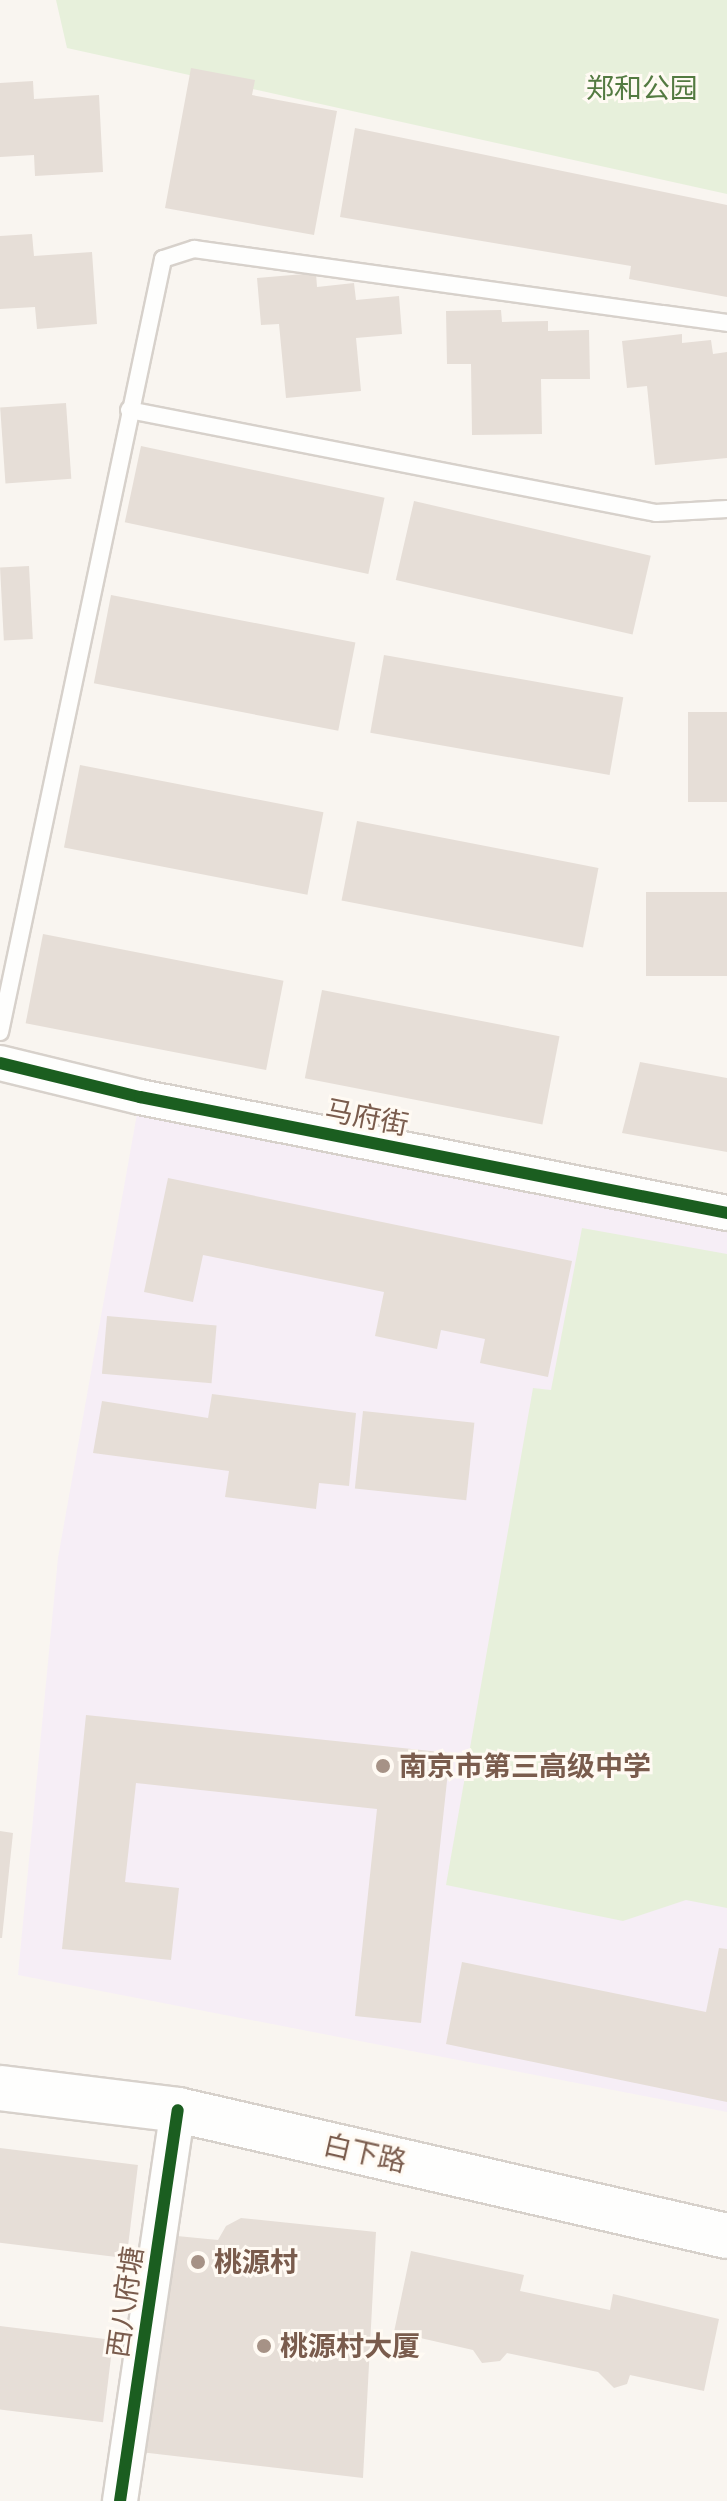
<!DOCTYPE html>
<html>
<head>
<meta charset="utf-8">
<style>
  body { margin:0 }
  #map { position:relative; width:727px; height:2501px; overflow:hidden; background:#f9f5f0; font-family:"PT Sans","Noto Sans SC",sans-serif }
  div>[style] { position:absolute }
  .education>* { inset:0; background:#f6eef6 }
  .green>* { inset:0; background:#e7f0db }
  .building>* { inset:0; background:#e6ded7; transform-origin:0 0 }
  .roads { filter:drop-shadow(2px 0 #d7d1cb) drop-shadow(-2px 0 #d7d1cb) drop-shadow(0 2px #d7d1cb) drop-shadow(0 -2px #d7d1cb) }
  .lane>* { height:16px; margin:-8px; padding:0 8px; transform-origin:8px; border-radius:8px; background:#fefefd }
  .street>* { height:34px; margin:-17px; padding:0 17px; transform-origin:17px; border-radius:17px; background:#fefefd }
  .secondary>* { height:44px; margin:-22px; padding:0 22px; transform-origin:22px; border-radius:22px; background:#fefefd }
  .cycleway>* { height:12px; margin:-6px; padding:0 6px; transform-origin:6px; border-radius:6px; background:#1b5e20 }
  .dots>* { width:22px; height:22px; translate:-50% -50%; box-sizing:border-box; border:4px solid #fffaf3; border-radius:50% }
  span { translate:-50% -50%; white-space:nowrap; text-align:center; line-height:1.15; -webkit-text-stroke:6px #fffaf3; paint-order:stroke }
  .park-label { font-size:28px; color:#537a41 }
  .street-label { font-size:28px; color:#7a5c4d }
  .poi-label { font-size:28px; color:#7a5c4d; font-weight:700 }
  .left { translate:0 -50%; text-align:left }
</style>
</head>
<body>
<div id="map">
  <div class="education">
    <div style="clip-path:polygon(140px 1097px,727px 1213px,727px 2112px,18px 1975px,58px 1558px)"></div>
  </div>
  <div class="green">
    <div style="clip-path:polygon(56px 0,727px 0,727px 194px,67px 48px)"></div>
    <div style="clip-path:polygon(582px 1228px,727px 1254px,727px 1908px,686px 1900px,623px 1921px,446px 1885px,533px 1388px,551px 1390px)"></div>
  </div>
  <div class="building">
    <div style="clip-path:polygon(191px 68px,255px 80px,252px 95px,337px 111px,314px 235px,165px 208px)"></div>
    <div style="clip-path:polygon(33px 81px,34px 99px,99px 95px,103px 172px,35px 176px,34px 155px,0 157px,0 83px)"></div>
    <div style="clip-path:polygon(355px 128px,727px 205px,727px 297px,629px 279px,631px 266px,340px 217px)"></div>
    <div style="clip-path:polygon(32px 234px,34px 256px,92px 252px,97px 324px,37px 329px,35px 307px,0 309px,0 236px)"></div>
    <div style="clip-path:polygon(316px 273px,317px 287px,354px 283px,356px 300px,399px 296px,402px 334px,356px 338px,361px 391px,286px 398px,279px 324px,261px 325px,257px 278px)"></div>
    <div style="clip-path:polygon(501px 310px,502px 322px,548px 321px,548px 331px,589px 330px,590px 379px,541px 379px,542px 434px,472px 435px,471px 364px,447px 364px,446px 311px)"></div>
    <div style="clip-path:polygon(682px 334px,682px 343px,711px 340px,713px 354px,727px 352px,727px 458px,655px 465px,647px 386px,627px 388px,622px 341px)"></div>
    <div style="left:66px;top:403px;width:76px;height:66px;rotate:86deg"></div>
    <div style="left:141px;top:446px;width:249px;height:78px;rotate:12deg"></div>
    <div style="left:414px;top:501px;width:243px;height:81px;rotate:13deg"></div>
    <div style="left:29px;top:566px;width:73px;height:29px;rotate:87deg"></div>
    <div style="left:111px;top:595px;width:249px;height:90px;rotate:11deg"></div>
    <div style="left:384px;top:655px;width:243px;height:79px;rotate:10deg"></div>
    <div style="left:727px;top:712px;width:90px;height:39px;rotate:90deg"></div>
    <div style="left:80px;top:765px;width:248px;height:84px;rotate:11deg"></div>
    <div style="left:357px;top:821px;width:246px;height:81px;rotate:11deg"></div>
    <div style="left:727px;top:892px;width:84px;height:81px;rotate:90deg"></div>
    <div style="left:43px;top:934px;width:245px;height:91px;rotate:11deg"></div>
    <div style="left:322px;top:990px;width:242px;height:90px;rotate:11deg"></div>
    <div style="clip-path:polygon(640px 1062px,727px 1078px,727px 1152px,622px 1133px)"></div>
    <div style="clip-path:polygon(168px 1178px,572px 1261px,548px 1377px,480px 1363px,485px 1339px,441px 1330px,437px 1349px,375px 1336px,384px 1292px,203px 1255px,193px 1302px,144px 1292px)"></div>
    <div style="left:107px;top:1316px;width:110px;height:58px;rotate:5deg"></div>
    <div style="clip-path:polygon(212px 1394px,356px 1413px,349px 1486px,319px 1483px,316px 1509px,225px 1497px,229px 1471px,93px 1453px,102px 1401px,208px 1418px)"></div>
    <div style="left:363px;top:1411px;width:112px;height:78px;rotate:6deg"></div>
    <div style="clip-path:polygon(86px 1715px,450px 1753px,421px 2023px,355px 2016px,377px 1809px,136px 1783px,125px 1882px,179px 1888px,171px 1960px,62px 1949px)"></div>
    <div style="clip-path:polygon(0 1831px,13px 1833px,2px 1938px,0 1938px)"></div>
    <div style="clip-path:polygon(719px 1948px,727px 1949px,727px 2102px,446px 2044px,462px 1962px,706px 2012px)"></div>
    <div style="left:0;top:2148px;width:139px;height:94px;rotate:7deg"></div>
    <div style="clip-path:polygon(241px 2218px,376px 2232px,363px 2478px,140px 2452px,177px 2236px,218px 2240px,226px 2226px)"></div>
    <div style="clip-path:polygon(411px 2251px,524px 2275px,520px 2291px,610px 2310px,613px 2294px,719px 2319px,704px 2391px,630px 2375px,627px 2384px,614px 2388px,598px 2372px,507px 2353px,500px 2361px,482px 2363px,473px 2350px,394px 2332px)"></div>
    <div style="left:0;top:2326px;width:114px;height:83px;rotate:7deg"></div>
  </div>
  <div class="roads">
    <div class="lane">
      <div style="left:129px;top:410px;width:537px;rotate:11.06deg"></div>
      <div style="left:656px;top:513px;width:71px;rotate:-3.2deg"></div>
      <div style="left:0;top:1032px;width:790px;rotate:-78.09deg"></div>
      <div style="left:163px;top:259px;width:33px;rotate:-18deg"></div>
      <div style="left:194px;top:249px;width:538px;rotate:7.9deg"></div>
    </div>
    <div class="street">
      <div style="left:0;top:1063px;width:144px;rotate:13.7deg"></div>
      <div style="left:140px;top:1097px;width:598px;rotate:11.18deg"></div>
      <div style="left:120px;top:2501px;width:395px;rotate:-81.6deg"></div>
    </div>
    <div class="secondary">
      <div style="left:0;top:2088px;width:179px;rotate:7deg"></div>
      <div style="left:178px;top:2110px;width:563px;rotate:12.93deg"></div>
    </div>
  </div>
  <div class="cycleway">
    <div style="left:0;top:1063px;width:144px;rotate:13.7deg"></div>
    <div style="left:140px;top:1097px;width:598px;rotate:11.18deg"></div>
    <div style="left:120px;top:2501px;width:395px;rotate:-81.6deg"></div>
  </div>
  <div class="dots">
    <div style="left:383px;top:1766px;background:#a69286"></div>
    <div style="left:198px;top:2262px;background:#a69286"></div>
    <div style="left:264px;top:2346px;background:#a69286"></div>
  </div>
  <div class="park-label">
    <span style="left:642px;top:88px">郑和公园</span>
  </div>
  <div class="street-label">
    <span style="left:367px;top:1117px;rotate:11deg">马府街</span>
    <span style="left:365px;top:2153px;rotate:13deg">白下路</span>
    <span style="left:125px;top:2302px;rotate:-82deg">西八府塘</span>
  </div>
  <div class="poi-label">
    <span class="left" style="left:399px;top:1766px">南京市第三高级中学</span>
    <span class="left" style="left:214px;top:2262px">桃源村</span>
    <span class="left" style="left:280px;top:2346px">桃源村大厦</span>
  </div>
</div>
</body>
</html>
